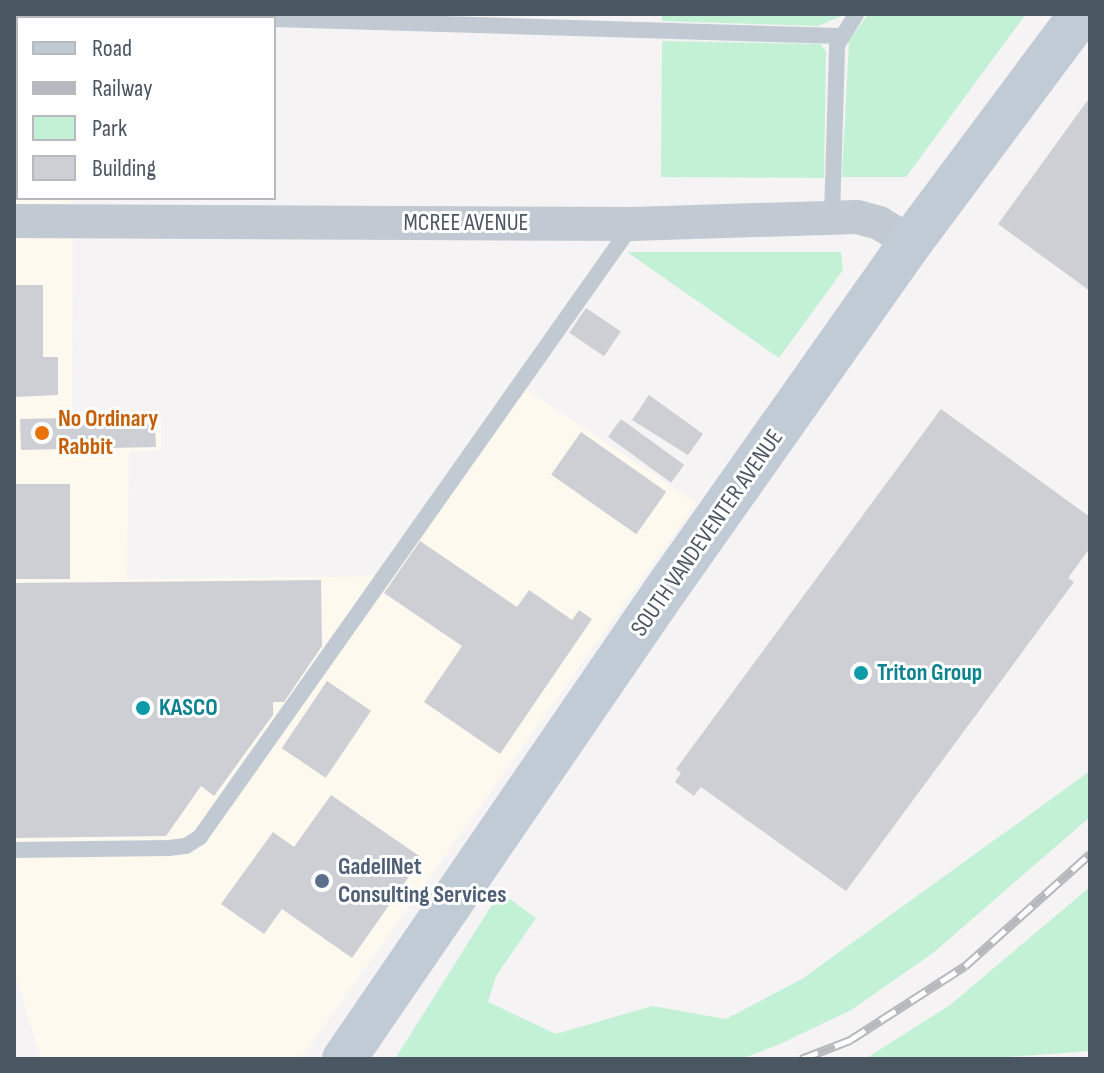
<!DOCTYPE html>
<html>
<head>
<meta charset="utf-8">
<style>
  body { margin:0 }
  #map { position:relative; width:1104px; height:1073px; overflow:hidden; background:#f5f3f3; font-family:"Sofia Sans Condensed",sans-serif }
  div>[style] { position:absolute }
  .commercial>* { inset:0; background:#fdf9ef }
  .green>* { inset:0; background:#c3f1d5 }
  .building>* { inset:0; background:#cdcfd5; transform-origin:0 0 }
  .lane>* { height:16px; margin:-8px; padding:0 8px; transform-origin:8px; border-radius:8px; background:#c1cad2 }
  .street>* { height:34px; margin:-17px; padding:0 17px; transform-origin:17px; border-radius:17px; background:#c1cad2 }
  .secondary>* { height:44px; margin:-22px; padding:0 22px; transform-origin:22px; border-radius:22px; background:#c1cbd6 }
  .rail>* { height:9px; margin-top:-4.5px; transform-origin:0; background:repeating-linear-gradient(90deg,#fff 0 18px,#b5b8bd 0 36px); box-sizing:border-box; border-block:2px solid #b5b8bd }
  .dots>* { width:22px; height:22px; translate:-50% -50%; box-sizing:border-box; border:4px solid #fff; border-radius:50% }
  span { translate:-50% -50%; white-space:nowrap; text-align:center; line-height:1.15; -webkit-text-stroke:6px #fff; paint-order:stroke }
  .street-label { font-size:24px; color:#4a5661 }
  .food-label { font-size:24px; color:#c56008; font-weight:700 }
  .left { translate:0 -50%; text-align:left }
  .culture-label { font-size:24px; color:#0d838f; font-weight:700 }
  .service-label { font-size:24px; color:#4e5e75; font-weight:700 }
  .frame { position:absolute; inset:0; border:16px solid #4a5661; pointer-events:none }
  .legend { position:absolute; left:16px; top:16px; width:260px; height:184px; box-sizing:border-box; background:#fff; border:2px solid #b7bbc0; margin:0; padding:10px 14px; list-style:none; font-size:24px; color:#4a5661 }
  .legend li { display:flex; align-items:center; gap:16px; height:40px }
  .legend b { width:40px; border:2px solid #b7bbc0 }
</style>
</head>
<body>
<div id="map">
  <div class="commercial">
    <div style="clip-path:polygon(14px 14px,87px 14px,18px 18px,18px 198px,73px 198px,72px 419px,161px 418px,161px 450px,129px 451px,127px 579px,392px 576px,524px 388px,696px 503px,304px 1054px,291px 1059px,41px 1059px,14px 971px)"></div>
  </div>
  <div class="green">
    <div style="clip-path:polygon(662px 14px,846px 14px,818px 26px,662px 21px)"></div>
    <div style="clip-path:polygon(868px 14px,1026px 14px,906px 177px,842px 177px,849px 41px)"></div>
    <div style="clip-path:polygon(662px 41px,821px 44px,826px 52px,824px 178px,661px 177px)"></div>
    <div style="clip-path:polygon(627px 252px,841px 252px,843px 270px,779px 358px)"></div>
    <div style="clip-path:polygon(1090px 771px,1090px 817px,933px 953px,851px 1010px,780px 1044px,741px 1059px,395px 1059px,500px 892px,536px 918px,496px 976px,488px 1002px,556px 1034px,652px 1006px,726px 1019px,802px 979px)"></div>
    <div style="clip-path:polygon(1090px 887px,1090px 1051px,980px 1059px,865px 1059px,950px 1005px)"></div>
  </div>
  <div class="building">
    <div style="clip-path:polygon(1090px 97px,1090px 291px,998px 224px)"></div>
    <div style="clip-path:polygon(14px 285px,43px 285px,43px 357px,58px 357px,58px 395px,14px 397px)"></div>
    <div style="left:586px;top:308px;width:42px;height:30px;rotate:34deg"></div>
    <div style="clip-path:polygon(649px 395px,703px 434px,688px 455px,632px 420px)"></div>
    <div style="clip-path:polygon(941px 409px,1090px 517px,1090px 548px,1068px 578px,1074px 582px,846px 891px,701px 787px,694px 796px,675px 782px,681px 773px,676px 769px)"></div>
    <div style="clip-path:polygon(68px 418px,68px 425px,155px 424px,156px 447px,21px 450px,20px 419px)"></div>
    <div style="left:621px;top:419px;width:78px;height:22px;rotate:36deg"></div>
    <div style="left:581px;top:432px;width:104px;height:52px;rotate:35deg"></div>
    <div style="left:14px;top:484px;width:56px;height:95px"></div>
    <div style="clip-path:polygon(420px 541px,517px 607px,529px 590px,572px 620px,579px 610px,592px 619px,500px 754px,424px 702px,462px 646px,384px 593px)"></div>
    <div style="clip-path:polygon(321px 580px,322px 646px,284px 702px,273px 702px,273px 715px,214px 796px,201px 786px,166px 836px,14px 838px,14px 583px)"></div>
    <div style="left:327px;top:681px;width:53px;height:81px;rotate:34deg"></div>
    <div style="clip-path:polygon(331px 795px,422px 858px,352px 958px,282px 909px,264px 934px,221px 904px,273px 832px,294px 847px)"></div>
  </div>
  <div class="lane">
    <div style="left:97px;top:14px;width:134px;rotate:1.7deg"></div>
    <div style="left:274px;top:19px;width:566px;rotate:1.72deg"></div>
    <div style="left:832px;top:218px;width:173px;rotate:-88.3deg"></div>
    <div style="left:837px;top:45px;width:36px;rotate:-58deg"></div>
    <div style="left:14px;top:850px;width:155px;rotate:-0.7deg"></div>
    <div style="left:169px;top:848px;width:17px;rotate:-7deg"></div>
    <div style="left:186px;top:846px;width:17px;rotate:-33deg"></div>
    <div style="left:200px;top:837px;width:749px;rotate:-54.78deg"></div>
  </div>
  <div class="street">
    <div style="left:14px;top:221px;width:618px;rotate:0.28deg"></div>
    <div style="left:632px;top:224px;width:225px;rotate:-1.8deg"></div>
    <div style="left:857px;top:217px;width:23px;rotate:15deg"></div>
    <div style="left:879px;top:223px;width:37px;rotate:31deg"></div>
  </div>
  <div class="secondary">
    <div style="left:344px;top:1059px;width:566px;rotate:-55.58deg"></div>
    <div style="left:664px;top:592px;width:428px;rotate:-54.8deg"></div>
    <div style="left:911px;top:242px;width:284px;rotate:-53.3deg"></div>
  </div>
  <div class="rail">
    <div style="left:801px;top:1059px;width:53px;rotate:-21.2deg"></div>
    <div style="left:850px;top:1040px;width:137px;rotate:-32.8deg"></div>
    <div style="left:965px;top:966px;width:168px;rotate:-41.9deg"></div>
  </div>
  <div class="dots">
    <div style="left:42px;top:433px;background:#e8710a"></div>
    <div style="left:861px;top:673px;background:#0f9aa8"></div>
    <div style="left:143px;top:708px;background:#0f9aa8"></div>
    <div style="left:322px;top:881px;background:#5c6f8a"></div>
  </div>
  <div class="street-label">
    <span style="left:466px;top:223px">MCREE AVENUE</span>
    <span style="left:707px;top:533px;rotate:-55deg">SOUTH VANDEVENTER AVENUE</span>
  </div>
  <div class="food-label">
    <span class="left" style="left:58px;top:433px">No Ordinary<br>Rabbit</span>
  </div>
  <div class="culture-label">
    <span class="left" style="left:877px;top:673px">Triton Group</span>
    <span class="left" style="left:159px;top:708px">KASCO</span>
  </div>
  <div class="service-label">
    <span class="left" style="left:338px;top:881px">GadellNet<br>Consulting Services</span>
  </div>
  <div class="frame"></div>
  <ul class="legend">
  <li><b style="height:10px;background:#c1cbd6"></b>Road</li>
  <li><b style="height:10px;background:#b5b8bd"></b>Railway</li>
  <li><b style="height:22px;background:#c3f1d5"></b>Park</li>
  <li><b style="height:22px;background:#cdcfd5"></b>Building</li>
  </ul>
</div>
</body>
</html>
